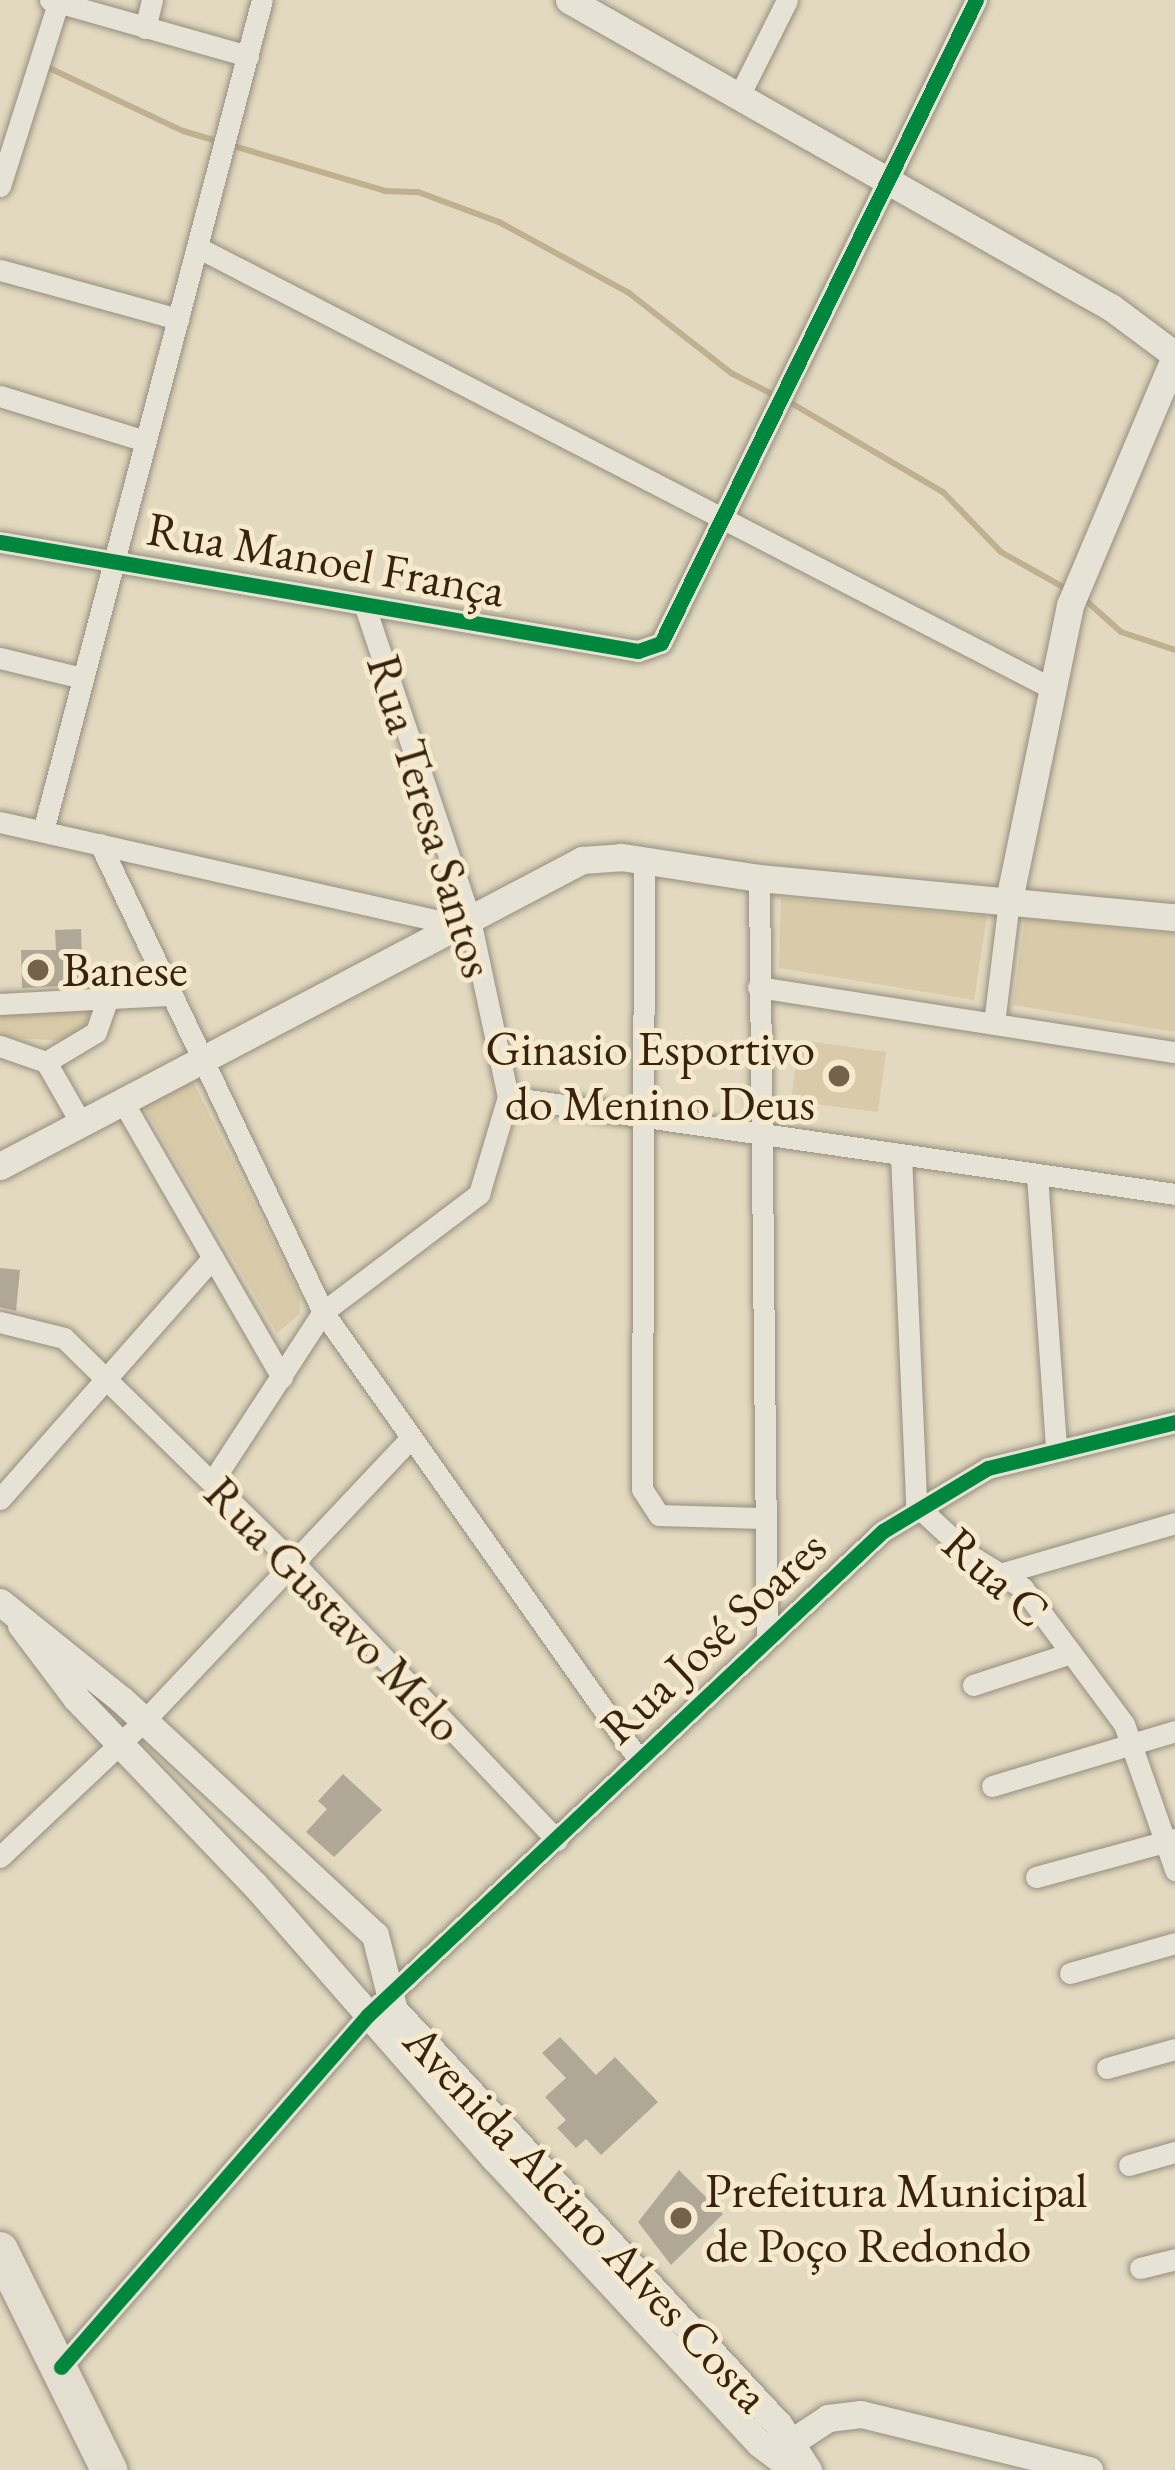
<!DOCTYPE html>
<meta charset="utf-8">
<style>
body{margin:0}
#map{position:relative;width:1175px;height:2470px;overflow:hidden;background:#e2d9c0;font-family:"EB Garamond",serif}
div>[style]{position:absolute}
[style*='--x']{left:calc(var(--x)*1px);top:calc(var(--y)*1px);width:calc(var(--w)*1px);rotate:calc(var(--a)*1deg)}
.green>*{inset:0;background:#d9cba9}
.stream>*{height:6px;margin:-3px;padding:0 3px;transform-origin:3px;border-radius:3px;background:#c0b090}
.building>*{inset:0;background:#b0a897}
.roads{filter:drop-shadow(0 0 3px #968e7d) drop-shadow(0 0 3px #968e7d)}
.minor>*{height:21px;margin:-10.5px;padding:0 10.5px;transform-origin:10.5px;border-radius:10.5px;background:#e7e2d6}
.tertiary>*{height:27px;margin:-13.5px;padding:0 13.5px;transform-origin:13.5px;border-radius:13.5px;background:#e7e2d6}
.primary>*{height:36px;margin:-18px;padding:0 18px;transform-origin:18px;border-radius:18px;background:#e3decf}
.cycleway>*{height:15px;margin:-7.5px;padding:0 7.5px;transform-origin:7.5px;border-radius:7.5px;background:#00873e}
.dots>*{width:33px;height:33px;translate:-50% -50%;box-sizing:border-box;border:6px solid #f5eacd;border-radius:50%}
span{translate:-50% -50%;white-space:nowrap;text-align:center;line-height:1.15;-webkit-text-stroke:10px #f5eacd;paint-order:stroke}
.street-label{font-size:48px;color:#39220f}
.poi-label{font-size:48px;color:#39220f}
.left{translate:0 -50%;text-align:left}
.right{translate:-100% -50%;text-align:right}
</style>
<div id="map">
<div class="green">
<i style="clip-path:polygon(781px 898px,987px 916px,974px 1000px,779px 968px)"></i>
<i style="clip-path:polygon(1025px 918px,1175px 934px,1175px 1032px,1013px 1005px)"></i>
<i style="clip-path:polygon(90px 1010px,83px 1031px,66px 1041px,0 1037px,0 1015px)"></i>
<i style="clip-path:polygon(799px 1040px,886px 1052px,878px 1112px,791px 1101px)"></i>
<i style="clip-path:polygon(190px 1076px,299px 1294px,300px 1314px,277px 1333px,143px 1105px)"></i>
</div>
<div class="stream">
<i style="--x:47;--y:67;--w:150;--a:25.2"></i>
<i style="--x:183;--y:131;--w:211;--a:16.5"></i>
<i style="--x:385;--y:191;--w:33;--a:2"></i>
<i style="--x:418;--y:192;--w:86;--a:20.3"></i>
<i style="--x:499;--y:222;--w:148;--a:28.6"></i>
<i style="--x:629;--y:293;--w:130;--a:38.1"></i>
<i style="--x:731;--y:373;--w:48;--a:27.1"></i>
<i style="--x:786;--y:400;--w:182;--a:30.4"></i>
<i style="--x:943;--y:492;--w:83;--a:46"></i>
<i style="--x:1001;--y:552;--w:73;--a:29.4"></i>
<i style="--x:1082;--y:597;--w:52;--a:41.9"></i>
<i style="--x:1121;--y:632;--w:57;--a:18.4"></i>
</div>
<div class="building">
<i style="clip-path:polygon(81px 929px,83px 985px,22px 988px,21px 950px,56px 950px,55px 930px)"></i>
<i style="clip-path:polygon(0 1268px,20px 1270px,16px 1311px,0 1307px)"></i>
<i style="clip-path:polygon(343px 1774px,382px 1810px,334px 1857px,306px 1832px,327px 1809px,318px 1801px)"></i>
<i style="clip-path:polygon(560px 2037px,596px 2075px,615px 2057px,658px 2102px,601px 2155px,586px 2139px,576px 2148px,557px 2128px,566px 2120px,545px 2097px,566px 2078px,542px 2053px)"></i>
<i style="clip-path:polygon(679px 2170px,723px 2214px,671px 2265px,638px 2222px)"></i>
</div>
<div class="roads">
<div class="minor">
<i style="--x:50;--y:0;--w:206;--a:15.8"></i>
<i style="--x:145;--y:28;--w:29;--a:-76"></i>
<i style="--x:739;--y:96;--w:107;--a:-63.4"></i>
<i style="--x:0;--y:186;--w:195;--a:-72.4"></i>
<i style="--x:199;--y:248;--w:959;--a:27.31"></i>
<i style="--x:0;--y:270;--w:185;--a:15.4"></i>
<i style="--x:0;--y:396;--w:149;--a:17.2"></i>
<i style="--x:0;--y:542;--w:647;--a:9.7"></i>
<i style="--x:638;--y:651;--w:24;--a:-19"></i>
<i style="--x:661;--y:643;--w:716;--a:-63.9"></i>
<i style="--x:0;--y:658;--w:84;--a:13.7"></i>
<i style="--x:0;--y:822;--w:468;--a:12.7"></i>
<i style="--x:43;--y:831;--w:859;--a:-75.24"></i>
<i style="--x:100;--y:844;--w:518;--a:64.52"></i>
<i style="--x:323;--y:1312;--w:548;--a:54.8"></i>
<i style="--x:644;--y:860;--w:629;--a:90.18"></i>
<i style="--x:642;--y:1489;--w:31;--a:57"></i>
<i style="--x:659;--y:1515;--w:103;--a:1.7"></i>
<i style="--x:759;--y:878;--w:760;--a:89.4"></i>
<i style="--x:758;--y:987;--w:422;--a:8.9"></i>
<i style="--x:0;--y:1004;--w:168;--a:-3.1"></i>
<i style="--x:994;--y:1023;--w:124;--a:-83"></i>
<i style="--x:0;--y:1046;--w:49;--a:19.2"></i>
<i style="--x:46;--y:1062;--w:70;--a:60.2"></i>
<i style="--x:46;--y:1062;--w:58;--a:-31"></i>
<i style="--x:96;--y:1032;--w:36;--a:-71"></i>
<i style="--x:508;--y:1097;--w:674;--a:8.27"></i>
<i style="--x:123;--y:1102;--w:318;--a:60"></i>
<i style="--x:901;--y:1155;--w:350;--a:87.5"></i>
<i style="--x:916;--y:1505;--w:75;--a:42.8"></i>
<i style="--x:971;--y:1556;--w:61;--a:31.6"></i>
<i style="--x:1023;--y:1588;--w:169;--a:53.4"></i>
<i style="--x:1124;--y:1724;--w:155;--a:70.7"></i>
<i style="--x:1037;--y:1175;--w:272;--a:86"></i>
<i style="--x:0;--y:1322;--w:66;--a:14"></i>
<i style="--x:64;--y:1338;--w:319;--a:44.4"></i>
<i style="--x:292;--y:1561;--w:385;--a:46.5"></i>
<i style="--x:212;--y:1482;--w:203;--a:-56.9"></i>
<i style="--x:323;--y:1312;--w:196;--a:-37.1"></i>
<i style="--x:479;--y:1194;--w:101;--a:-73.4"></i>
<i style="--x:508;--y:1097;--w:182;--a:-102.1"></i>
<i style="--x:470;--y:919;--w:329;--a:-108.6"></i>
<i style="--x:0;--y:1499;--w:322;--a:-48.6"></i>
<i style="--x:1003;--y:1573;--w:179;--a:-16.2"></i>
<i style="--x:973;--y:1685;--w:103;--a:-18.1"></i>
<i style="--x:992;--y:1786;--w:191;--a:-16.7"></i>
<i style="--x:0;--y:1857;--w:199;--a:-43.4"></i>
<i style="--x:145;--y:1720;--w:386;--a:-46.7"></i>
<i style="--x:1036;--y:1877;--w:144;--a:-15.3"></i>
<i style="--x:1070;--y:1973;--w:109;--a:-15.9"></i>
<i style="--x:1107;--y:2068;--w:71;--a:-15.6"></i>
<i style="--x:1129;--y:2165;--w:48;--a:-15.8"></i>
<i style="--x:1140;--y:2268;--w:36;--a:-14"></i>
<i style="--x:61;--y:2367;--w:466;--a:-48.9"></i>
<i style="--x:367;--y:2016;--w:708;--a:-43.23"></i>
<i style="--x:883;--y:1531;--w:122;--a:-31"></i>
<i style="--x:988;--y:1468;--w:193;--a:-13.8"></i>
</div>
<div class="tertiary">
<i style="--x:569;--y:0;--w:624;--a:29.56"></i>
<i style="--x:1112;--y:308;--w:79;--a:36.7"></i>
<i style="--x:1009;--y:900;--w:301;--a:-78.3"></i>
<i style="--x:1070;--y:605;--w:269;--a:-67.1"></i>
<i style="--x:0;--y:1166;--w:658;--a:-27.73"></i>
<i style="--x:582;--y:860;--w:39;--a:-4"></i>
<i style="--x:621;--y:857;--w:140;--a:8.7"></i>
<i style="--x:759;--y:878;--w:418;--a:5.4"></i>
<i style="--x:0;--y:1602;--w:156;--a:38.8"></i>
<i style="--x:122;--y:1700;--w:345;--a:42.9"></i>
<i style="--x:375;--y:1935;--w:77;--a:75.8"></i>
<i style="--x:394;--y:2010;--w:566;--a:47.15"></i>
<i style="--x:779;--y:2425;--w:54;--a:57.2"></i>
<i style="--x:21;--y:1625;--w:91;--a:53"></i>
<i style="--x:76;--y:1698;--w:259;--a:46.3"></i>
<i style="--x:255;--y:1885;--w:364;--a:48.8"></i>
<i style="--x:495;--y:2159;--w:388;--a:47.1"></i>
<i style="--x:759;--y:2443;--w:44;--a:37.6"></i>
<i style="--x:775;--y:2453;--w:64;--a:-33.4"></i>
<i style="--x:828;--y:2418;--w:33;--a:-7"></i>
<i style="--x:861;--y:2414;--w:235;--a:13.8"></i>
</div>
<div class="primary">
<i style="--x:0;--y:2250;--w:246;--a:63.6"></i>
</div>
</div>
<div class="cycleway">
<i style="--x:0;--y:542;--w:647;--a:9.7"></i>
<i style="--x:638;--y:651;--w:24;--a:-19"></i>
<i style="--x:661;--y:643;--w:716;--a:-63.9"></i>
<i style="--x:61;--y:2367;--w:466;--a:-48.9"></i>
<i style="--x:367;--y:2016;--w:708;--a:-43.23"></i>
<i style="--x:883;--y:1531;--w:122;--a:-31"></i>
<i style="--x:988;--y:1468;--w:193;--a:-13.8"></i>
</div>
<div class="dots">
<i style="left:38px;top:970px;background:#74624d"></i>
<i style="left:839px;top:1076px;background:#74624d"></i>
<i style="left:681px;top:2218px;background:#74624d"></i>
</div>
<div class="street-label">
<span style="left:326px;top:559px;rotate:10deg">Rua Manoel França</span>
<span style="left:431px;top:816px;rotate:73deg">Rua Teresa Santos</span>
<span style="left:996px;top:1577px;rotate:42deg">Rua C</span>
<span style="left:334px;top:1609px;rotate:46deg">Rua Gustavo Melo</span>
<span style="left:713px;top:1637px;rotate:-43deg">Rua José Soares</span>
<span style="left:587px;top:2218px;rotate:47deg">Avenida Alcino Alves Costa</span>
</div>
<div class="poi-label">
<span class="left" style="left:62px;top:970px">Banese</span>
<span class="right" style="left:815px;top:1076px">Ginasio Esportivo<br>do Menino Deus</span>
<span class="left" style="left:705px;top:2218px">Prefeitura Municipal<br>de Poço Redondo</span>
</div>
</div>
